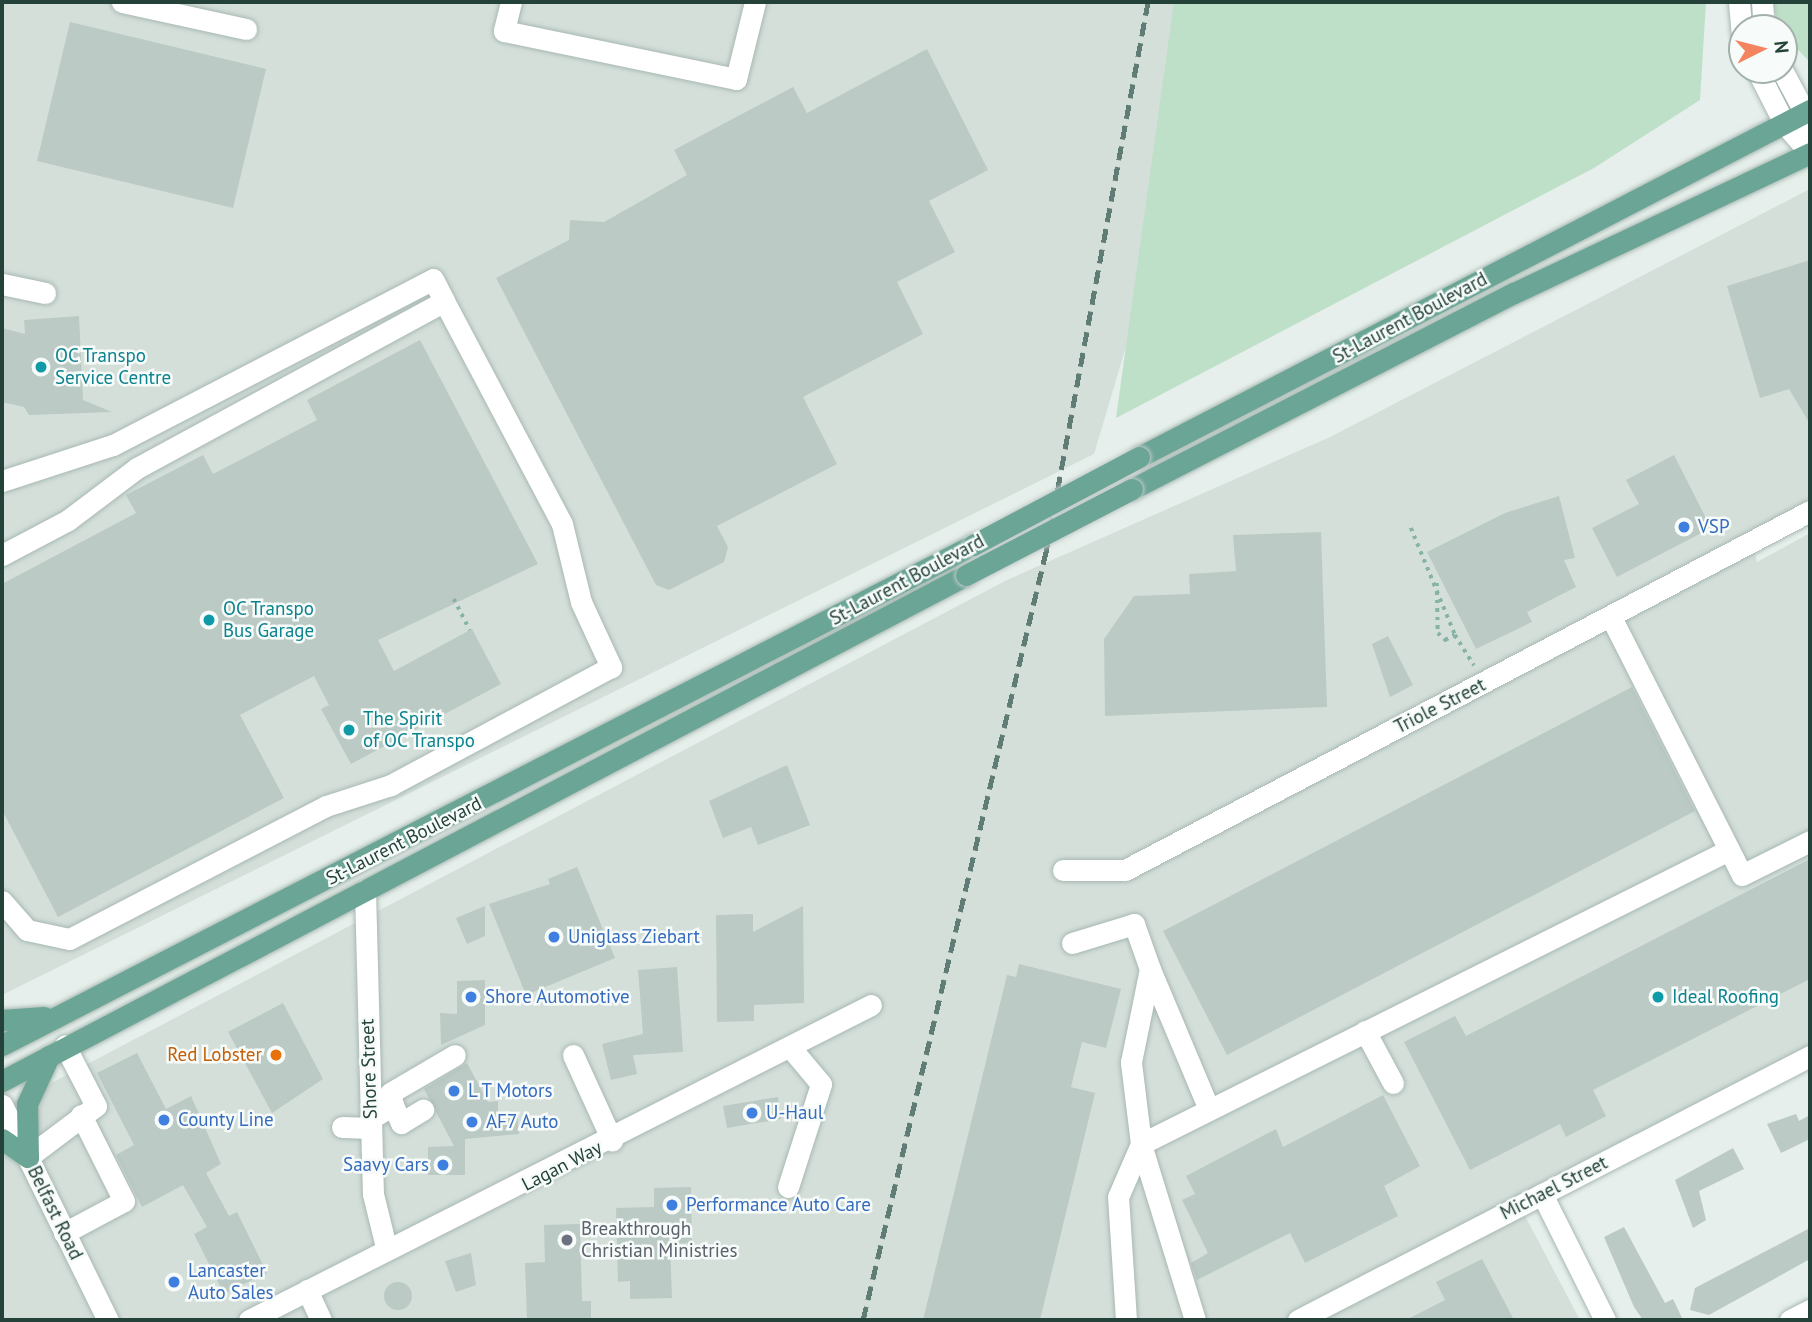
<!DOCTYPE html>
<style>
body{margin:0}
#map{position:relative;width:1812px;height:1322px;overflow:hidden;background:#e6efeb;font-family:"PT Sans",sans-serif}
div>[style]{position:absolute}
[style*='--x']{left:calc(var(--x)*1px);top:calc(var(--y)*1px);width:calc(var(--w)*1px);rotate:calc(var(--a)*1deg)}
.built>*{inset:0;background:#d4dfda}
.green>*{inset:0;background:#bfe0c8}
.building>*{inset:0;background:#bbcac4}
.round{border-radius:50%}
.path>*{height:3.5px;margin-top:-1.75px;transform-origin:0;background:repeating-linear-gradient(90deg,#86b3a5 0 3.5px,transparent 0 8.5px)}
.roads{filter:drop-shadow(0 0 2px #a8b8b2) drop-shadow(0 0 2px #a8b8b2)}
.minor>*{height:21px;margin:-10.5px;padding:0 10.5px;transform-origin:10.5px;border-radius:10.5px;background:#fff}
.major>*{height:21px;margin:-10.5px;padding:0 10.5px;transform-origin:10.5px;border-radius:10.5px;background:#6aa596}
.rail>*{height:5px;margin-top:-2.5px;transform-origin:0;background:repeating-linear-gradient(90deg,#5f7d75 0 14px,transparent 0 21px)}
.bridges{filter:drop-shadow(0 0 2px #c2cac8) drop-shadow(0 0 2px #c2cac8)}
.major-bridge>*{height:21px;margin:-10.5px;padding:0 10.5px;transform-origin:10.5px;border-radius:10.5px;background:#6aa596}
.dots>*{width:19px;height:19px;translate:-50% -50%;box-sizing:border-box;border:4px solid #f7fbf9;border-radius:50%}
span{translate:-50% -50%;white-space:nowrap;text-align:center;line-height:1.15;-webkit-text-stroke:5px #f7fbf9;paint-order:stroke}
.street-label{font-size:19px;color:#24423a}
.culture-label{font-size:19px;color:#0d838f}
.left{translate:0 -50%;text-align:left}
.shop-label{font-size:19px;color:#366cbe}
.right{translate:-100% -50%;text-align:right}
.food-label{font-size:19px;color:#c56008}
.worship-label{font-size:19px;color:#5b616d}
.frame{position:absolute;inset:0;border:4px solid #24423a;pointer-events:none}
.north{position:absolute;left:1728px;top:14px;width:70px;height:70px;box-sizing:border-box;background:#f7fbf9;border:2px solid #a3b1ad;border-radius:50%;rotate:84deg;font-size:19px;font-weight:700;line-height:28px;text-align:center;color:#24423a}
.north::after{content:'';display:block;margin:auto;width:24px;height:32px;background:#f4845f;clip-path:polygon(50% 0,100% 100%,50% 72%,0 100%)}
</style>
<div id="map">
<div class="built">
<i style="clip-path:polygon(2px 2px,1189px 2px,1139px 303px,1094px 454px,2px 995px)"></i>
<i style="clip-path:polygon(1810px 189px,1810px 499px,1750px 533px,1757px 562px,1810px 533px,1810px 1045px,1515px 1197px,1580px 1320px,2px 1320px,2px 1109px,1007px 580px,1330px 437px)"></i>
</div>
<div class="green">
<i style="clip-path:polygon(1174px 2px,1706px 2px,1700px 100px,1594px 168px,1116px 418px)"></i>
<i style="clip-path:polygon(1810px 2px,1810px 62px,1793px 45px,1787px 48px,1772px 3px)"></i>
</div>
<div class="building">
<i style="clip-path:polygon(70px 22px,266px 69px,233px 208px,37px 161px)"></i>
<i style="clip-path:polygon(927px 49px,988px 170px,929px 201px,955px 252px,897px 282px,923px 334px,803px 397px,837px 464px,717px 526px,728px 547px,724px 562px,669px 590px,656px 585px,496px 278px,569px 240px,570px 220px,604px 222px,687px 175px,674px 150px,793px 87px,807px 113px)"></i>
<i style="clip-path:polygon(1810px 260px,1810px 424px,1789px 389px,1760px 398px,1727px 286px)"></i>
<i style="clip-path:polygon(79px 316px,83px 400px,112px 412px,29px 415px,24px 407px,2px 402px,2px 328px,25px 334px,24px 320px)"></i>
<i style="clip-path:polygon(420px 340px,538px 564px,378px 640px,394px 671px,472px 629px,501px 684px,351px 764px,321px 709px,329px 705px,314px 676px,240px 715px,284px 798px,58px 917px,2px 810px,2px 584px,136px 513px,126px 495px,203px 455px,213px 474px,317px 420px,307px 400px)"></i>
<i style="clip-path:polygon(1674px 455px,1711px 528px,1617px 577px,1592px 528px,1639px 504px,1626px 480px)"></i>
<i style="clip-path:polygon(1559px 496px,1575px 558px,1564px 560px,1576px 587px,1527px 612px,1532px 622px,1476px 649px,1427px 552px,1505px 513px)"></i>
<i style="clip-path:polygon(1321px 532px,1327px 707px,1105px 716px,1104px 639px,1134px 596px,1190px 594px,1189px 574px,1236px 571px,1233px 535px)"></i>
<i style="clip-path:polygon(1388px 636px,1413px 685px,1390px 697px,1372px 644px)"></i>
<i style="clip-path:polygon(1632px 687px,1695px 811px,1227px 1055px,1163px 931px)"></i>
<i style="clip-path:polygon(787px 765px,810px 825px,758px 845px,751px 827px,723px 838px,709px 801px)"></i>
<i style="clip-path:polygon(1810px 859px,1810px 979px,1593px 1090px,1606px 1116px,1566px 1137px,1560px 1124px,1470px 1170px,1404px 1042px,1455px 1016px,1466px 1036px)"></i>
<i style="clip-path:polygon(577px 867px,615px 958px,526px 995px,489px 904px,550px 884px,548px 879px)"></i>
<i style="clip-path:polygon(485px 906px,485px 936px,467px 944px,456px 918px)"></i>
<i style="clip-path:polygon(803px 906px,804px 1003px,754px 1005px,754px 1021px,717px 1022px,716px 915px,753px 914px,753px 932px)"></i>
<i style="clip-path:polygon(1019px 964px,1121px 989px,1106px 1048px,1082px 1042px,1071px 1087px,1095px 1093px,1040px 1320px,923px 1320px,1007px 975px,1016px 977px)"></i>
<i style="clip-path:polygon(677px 967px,683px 1052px,633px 1055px,637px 1074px,611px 1080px,602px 1044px,643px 1034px,638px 970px)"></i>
<i style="clip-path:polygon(485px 980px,485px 1025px,441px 1045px,440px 1013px,457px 1014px,457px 981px)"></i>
<i style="clip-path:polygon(283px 1003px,323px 1079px,272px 1113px,228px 1032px)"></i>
<i style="clip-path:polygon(137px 1053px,166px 1109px,191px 1096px,221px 1164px,206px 1173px,229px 1216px,237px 1212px,267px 1273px,224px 1294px,194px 1234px,207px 1227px,183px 1185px,142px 1207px,116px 1155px,134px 1145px,97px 1073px)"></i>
<i style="clip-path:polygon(467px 1063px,488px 1102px,498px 1101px,498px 1113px,517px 1111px,519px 1134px,465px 1139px,465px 1175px,428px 1175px,428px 1147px,454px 1146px,424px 1089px)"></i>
<i style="clip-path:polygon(1383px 1095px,1420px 1166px,1384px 1186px,1398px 1216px,1305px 1263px,1290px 1233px,1197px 1280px,1191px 1263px,1208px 1253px,1182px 1200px,1195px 1194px,1186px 1176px,1276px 1129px,1283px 1147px)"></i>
<i style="clip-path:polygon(778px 1097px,781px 1119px,727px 1128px,723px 1106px)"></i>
<i style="clip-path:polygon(1796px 1114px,1799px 1121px,1810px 1115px,1810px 1139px,1781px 1153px,1767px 1124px)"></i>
<i style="clip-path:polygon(1733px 1148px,1744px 1169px,1699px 1191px,1706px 1220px,1693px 1228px,1675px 1180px)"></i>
<i style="clip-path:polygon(691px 1187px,692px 1243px,670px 1244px,672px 1298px,630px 1299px,630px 1281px,618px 1282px,616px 1208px,654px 1207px,654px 1188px)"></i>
<i style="clip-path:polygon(580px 1224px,582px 1301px,591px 1301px,591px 1320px,527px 1320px,525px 1263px,545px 1262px,544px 1225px)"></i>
<i style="clip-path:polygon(1624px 1227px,1665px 1303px,1673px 1299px,1683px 1320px,1643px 1320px,1634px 1307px,1604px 1237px)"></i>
<i style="clip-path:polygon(1810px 1228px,1810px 1259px,1709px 1315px,1690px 1310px,1695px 1288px)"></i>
<i style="clip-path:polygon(471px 1253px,476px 1285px,456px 1292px,445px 1261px)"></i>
<i style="clip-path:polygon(1482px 1259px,1514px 1320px,1406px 1320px,1445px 1300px,1436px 1282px)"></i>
<i class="round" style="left:384px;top:1282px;width:28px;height:28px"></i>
</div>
<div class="path">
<i style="--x:1411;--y:528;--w:116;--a:67.6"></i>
<i style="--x:1437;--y:583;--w:50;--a:88.9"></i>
<i style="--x:1438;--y:633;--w:16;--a:43"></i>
<i style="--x:454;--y:599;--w:35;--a:63"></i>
<i style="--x:1445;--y:640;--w:11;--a:-27"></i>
<i style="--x:1455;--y:635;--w:36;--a:58"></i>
</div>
<div class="roads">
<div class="minor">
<i style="--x:122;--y:2;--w:127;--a:12.3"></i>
<i style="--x:511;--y:2;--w:30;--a:104"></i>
<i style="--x:504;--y:31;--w:237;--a:11.7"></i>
<i style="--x:736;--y:79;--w:79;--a:-76.1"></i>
<i style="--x:1739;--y:2;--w:33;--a:85"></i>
<i style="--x:1762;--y:2;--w:26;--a:86"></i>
<i style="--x:1757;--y:70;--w:59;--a:63"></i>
<i style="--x:1784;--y:123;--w:40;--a:49"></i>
<i style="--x:1782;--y:70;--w:49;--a:61.9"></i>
<i style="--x:1805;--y:113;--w:38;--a:83"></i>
<i style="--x:2;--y:284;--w:44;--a:11.8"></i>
<i style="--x:2;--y:481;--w:117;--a:-18"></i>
<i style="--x:113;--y:445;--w:360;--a:-27.4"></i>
<i style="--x:433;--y:279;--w:25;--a:63"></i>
<i style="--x:2;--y:555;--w:75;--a:-27.9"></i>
<i style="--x:68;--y:520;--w:86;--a:-37"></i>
<i style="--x:137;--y:468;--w:349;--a:-28.5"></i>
<i style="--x:444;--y:301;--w:252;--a:62.1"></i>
<i style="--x:562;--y:524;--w:80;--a:76.3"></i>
<i style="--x:581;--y:602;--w:72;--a:65.2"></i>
<i style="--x:611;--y:667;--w:250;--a:151.8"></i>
<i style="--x:391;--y:785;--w:68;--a:162.1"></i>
<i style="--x:326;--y:806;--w:289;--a:152.6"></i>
<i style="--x:69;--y:939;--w:43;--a:-167.9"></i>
<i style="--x:27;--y:930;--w:38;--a:-131"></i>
<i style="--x:1611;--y:617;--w:289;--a:63.1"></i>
<i style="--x:1742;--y:875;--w:76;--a:-26.6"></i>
<i style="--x:1063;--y:870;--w:62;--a:0"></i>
<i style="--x:1125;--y:870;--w:773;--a:-27.66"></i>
<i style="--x:365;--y:890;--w:304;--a:88.5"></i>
<i style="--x:373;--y:1194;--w:55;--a:76.2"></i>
<i style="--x:1072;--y:943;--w:65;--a:-17"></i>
<i style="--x:1134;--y:924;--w:48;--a:70.4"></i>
<i style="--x:1365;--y:1031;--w:59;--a:61.7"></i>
<i style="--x:573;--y:1055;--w:94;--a:65.4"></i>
<i style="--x:2;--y:1105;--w:240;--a:63.8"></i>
<i style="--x:393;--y:1105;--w:20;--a:66"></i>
<i style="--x:401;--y:1123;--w:26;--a:-31"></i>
<i style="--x:370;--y:1119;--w:27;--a:-31"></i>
<i style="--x:393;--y:1105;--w:12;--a:-104"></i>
<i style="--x:390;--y:1093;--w:75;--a:-30.3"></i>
<i style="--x:342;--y:1127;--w:29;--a:2"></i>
<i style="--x:28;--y:1157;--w:85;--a:-36.9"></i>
<i style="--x:96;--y:1106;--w:68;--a:-117.3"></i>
<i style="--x:788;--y:1187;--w:108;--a:-72.2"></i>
<i style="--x:821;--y:1084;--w:48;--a:-130"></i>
<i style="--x:1542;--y:1194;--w:141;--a:63.4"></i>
<i style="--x:64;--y:1233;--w:68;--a:-28.1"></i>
<i style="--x:124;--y:1201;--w:96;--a:-116.6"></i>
<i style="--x:307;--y:1290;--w:33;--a:65"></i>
<i style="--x:249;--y:1320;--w:697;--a:-26.86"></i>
<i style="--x:1126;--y:1320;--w:123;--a:-93.7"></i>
<i style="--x:1118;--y:1197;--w:58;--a:-66.5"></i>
<i style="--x:1141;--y:1144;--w:657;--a:-26.57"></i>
<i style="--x:1195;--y:1320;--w:184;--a:-107.1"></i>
<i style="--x:1141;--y:1144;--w:83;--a:-97"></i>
<i style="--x:1131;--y:1062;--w:95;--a:-78.5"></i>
<i style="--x:1150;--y:969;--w:150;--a:67.2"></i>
<i style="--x:1298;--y:1320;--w:576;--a:-27.28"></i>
<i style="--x:1790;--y:1320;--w:22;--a:-27"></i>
</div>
<div class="major">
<i style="--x:1139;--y:457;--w:755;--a:-27.35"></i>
<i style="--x:1132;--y:489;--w:429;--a:-27.2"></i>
<i style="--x:1514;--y:293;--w:327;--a:-25.3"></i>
<i style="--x:2;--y:1020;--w:42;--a:-4.1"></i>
<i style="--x:2;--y:1045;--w:1092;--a:-27.25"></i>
<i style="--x:2;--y:1081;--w:1089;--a:-27.69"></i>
<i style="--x:2;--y:1139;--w:32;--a:35"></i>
<i style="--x:28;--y:1157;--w:53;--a:-91.1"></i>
<i style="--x:27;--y:1104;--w:53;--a:-65.4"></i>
</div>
</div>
<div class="rail">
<i style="--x:863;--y:1320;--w:790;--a:-76.6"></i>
<i style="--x:1046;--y:552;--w:559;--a:-79.49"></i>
</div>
<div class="bridges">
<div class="major-bridge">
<i style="--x:973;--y:545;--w:188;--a:-27.9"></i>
<i style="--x:966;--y:575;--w:187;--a:-27.4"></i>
</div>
</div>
<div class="dots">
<i style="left:41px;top:367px;background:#0f9aa8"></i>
<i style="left:1684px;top:527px;background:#3f7fe0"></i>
<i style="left:209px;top:620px;background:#0f9aa8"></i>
<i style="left:349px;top:730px;background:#0f9aa8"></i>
<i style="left:554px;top:937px;background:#3f7fe0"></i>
<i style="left:471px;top:997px;background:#3f7fe0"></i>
<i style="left:1658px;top:997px;background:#0f9aa8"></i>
<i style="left:276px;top:1055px;background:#e8710a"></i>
<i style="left:454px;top:1091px;background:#3f7fe0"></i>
<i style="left:752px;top:1113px;background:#3f7fe0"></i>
<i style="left:164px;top:1120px;background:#3f7fe0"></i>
<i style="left:472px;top:1122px;background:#3f7fe0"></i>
<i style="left:443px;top:1165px;background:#3f7fe0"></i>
<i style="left:672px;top:1205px;background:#3f7fe0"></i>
<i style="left:567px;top:1240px;background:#6b7280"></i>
<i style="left:174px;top:1282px;background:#3f7fe0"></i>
</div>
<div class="street-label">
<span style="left:1410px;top:318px;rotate:-28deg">St-Laurent Boulevard</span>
<span style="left:907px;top:580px;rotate:-28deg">St-Laurent Boulevard</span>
<span style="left:1440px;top:706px;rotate:-27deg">Triole Street</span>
<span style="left:404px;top:841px;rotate:-27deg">St-Laurent Boulevard</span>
<span style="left:369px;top:1069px;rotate:-92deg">Shore Street</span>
<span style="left:562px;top:1166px;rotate:-27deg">Lagan Way</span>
<span style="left:1554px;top:1188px;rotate:-27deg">Michael Street</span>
<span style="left:55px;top:1213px;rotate:64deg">Belfast Road</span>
</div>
<div class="culture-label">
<span class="left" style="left:55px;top:367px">OC Transpo<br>Service Centre</span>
<span class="left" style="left:223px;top:620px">OC Transpo<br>Bus Garage</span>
<span class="left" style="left:363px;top:730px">The Spirit<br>of OC Transpo</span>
<span class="left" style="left:1672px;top:997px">Ideal Roofing</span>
</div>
<div class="shop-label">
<span class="left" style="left:1698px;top:527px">VSP</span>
<span class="left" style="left:568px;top:937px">Uniglass Ziebart</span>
<span class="left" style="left:485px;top:997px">Shore Automotive</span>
<span class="left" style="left:468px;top:1091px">L T Motors</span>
<span class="left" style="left:766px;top:1113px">U-Haul</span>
<span class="left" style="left:178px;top:1120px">County Line</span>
<span class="left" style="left:486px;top:1122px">AF7 Auto</span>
<span class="right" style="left:429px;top:1165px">Saavy Cars</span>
<span class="left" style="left:686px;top:1205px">Performance Auto Care</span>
<span class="left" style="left:188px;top:1282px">Lancaster<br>Auto Sales</span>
</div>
<div class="food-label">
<span class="right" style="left:262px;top:1055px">Red Lobster</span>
</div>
<div class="worship-label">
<span class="left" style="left:581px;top:1240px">Breakthrough<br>Christian Ministries</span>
</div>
<div class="frame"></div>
<div class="north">N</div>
</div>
